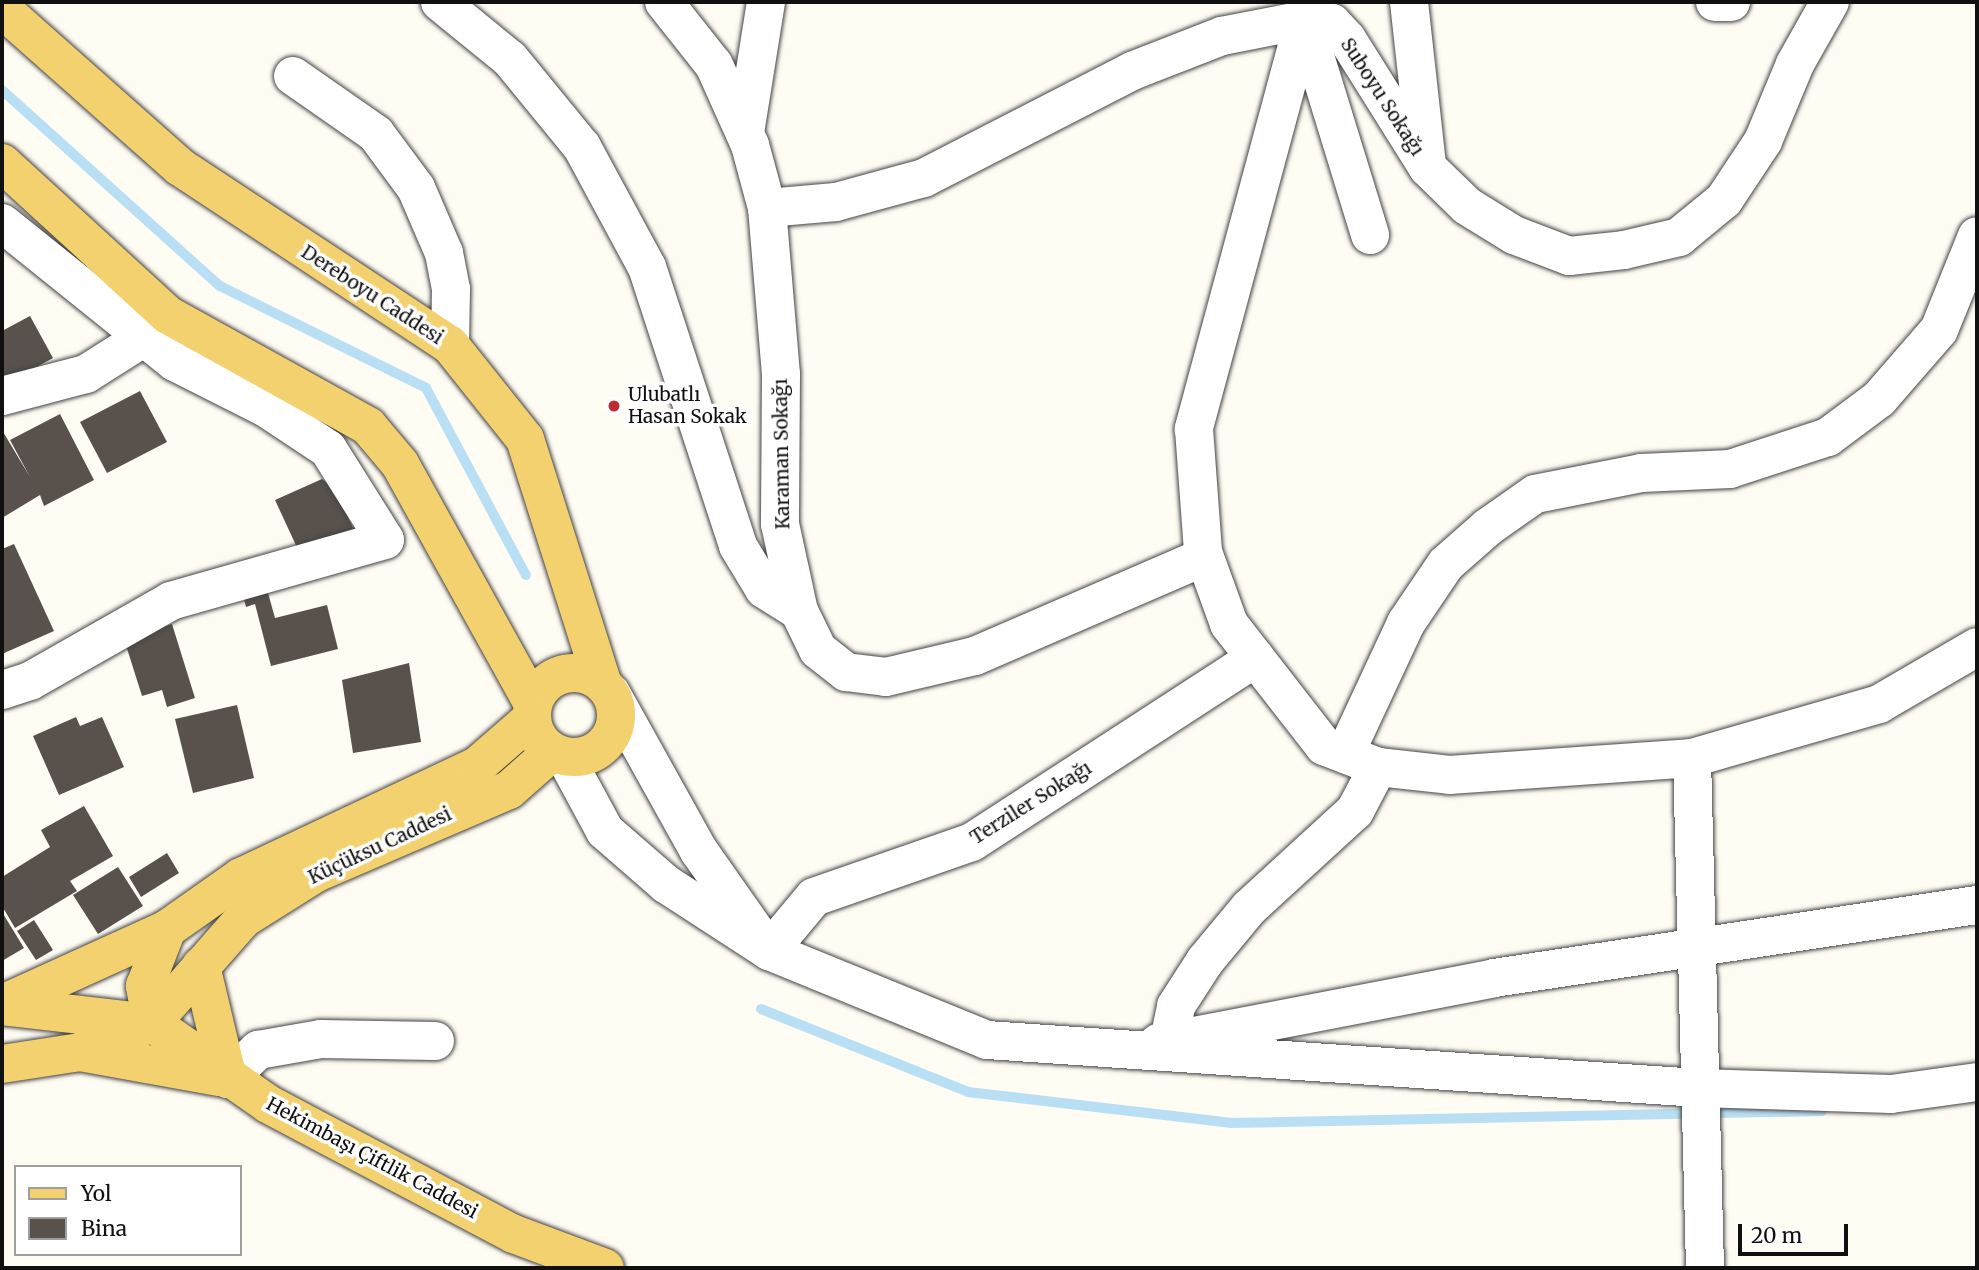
<!DOCTYPE html>
<meta charset="utf-8">
<style>
body{margin:0}
#map{position:relative;width:1979px;height:1270px;overflow:hidden;background:#fefcf3;font-family:Merriweather,serif}
div>[style]{position:absolute}
[style*='--x']{left:calc(var(--x)*1px);top:calc(var(--y)*1px);width:calc(var(--w)*1px);rotate:calc(var(--a)*1deg)}
.stream>*{height:10px;margin:-5px;padding:0 5px;transform-origin:5px;border-radius:5px;background:#b9dff4}
.building>*{inset:0;background:#58514c}
.roads{filter:drop-shadow(0 0 2px #434343) drop-shadow(0 0 2px #434343)}
.minor>*{height:38px;margin:-19px;padding:0 19px;transform-origin:19px;border-radius:19px;background:#fff}
.major>*{height:38px;margin:-19px;padding:0 19px;transform-origin:19px;border-radius:19px;background:#f3d16e}
.major>.ring{margin:-19px;padding:0;box-sizing:content-box;background:none;border:38px solid #f3d16e;border-radius:50%}
.dots>*{width:19px;height:19px;translate:-50% -50%;box-sizing:border-box;border:4px solid #fff;border-radius:50%}
span{translate:-50% -50%;white-space:nowrap;text-align:center;line-height:1.15;-webkit-text-stroke:7px #fff;paint-order:stroke}
.street-label{font-size:19px;color:#101010}
.poi-label{font-size:19px;color:#101010}
.left{translate:0 -50%;text-align:left}
.frame{position:absolute;inset:0;border:4px solid #101010;pointer-events:none}
.legend{position:absolute;left:14px;top:1165px;width:228px;height:91px;box-sizing:border-box;background:#fff;border:2px solid #9f9f9f;margin:0;padding:9px 12px;list-style:none;font-size:21px;color:#101010}
.legend li{display:flex;align-items:center;gap:14px;height:35px}
.legend b{width:35px;border:2px solid #9f9f9f}
.scale{position:absolute;left:1738px;top:1224px;width:110px;height:32px;box-sizing:border-box;border:4px solid #101010;border-top:0;padding-left:9px;font-size:21px;line-height:24px;white-space:nowrap;color:#101010;-webkit-text-stroke:5px #fff;paint-order:stroke}
</style>
<div id="map">
<div class="stream">
<i style="--x:2;--y:90;--w:293;--a:42"></i>
<i style="--x:220;--y:286;--w:230;--a:26.3"></i>
<i style="--x:426;--y:388;--w:212;--a:61.9"></i>
<i style="--x:761;--y:1009;--w:223;--a:21.8"></i>
<i style="--x:968;--y:1092;--w:264;--a:6.7"></i>
<i style="--x:1230;--y:1123;--w:592;--a:-1.16"></i>
</div>
<div class="building">
<i style="clip-path:polygon(30px 316px,53px 358px,2px 386px,2px 331px)"></i>
<i style="clip-path:polygon(140px 391px,167px 442px,107px 473px,80px 422px)"></i>
<i style="clip-path:polygon(60px 414px,94px 480px,44px 506px,40px 495px,2px 518px,2px 430px,30px 477px,10px 440px)"></i>
<i style="clip-path:polygon(322px 479px,336px 490px,354px 530px,300px 554px,275px 500px)"></i>
<i style="clip-path:polygon(14px 544px,54px 631px,2px 654px,2px 549px)"></i>
<i style="clip-path:polygon(265px 582px,275px 618px,327px 605px,338px 649px,271px 666px,255px 604px,246px 607px,241px 588px)"></i>
<i style="clip-path:polygon(172px 624px,195px 698px,167px 707px,162px 690px,142px 696px,124px 639px)"></i>
<i style="clip-path:polygon(409px 663px,421px 742px,353px 753px,342px 680px)"></i>
<i style="clip-path:polygon(237px 705px,254px 778px,193px 793px,175px 719px)"></i>
<i style="clip-path:polygon(76px 717px,80px 726px,102px 717px,124px 767px,59px 795px,33px 736px)"></i>
<i style="clip-path:polygon(84px 806px,113px 856px,70px 881px,77px 891px,15px 928px,2px 906px,2px 877px,50px 847px,41px 830px)"></i>
<i style="clip-path:polygon(167px 853px,179px 873px,141px 897px,129px 877px)"></i>
<i style="clip-path:polygon(118px 867px,143px 906px,98px 934px,73px 895px)"></i>
<i style="clip-path:polygon(2px 912px,24px 948px,2px 961px)"></i>
<i style="clip-path:polygon(34px 920px,53px 950px,36px 960px,17px 931px)"></i>
</div>
<div class="roads">
<div class="minor">
<i style="--x:440;--y:2;--w:90;--a:39.2"></i>
<i style="--x:510;--y:59;--w:114;--a:50.7"></i>
<i style="--x:582;--y:147;--w:136;--a:61.6"></i>
<i style="--x:647;--y:267;--w:293;--a:71.9"></i>
<i style="--x:738;--y:546;--w:50;--a:58.8"></i>
<i style="--x:764;--y:589;--w:41;--a:32.2"></i>
<i style="--x:664;--y:2;--w:80;--a:51.6"></i>
<i style="--x:714;--y:65;--w:88;--a:65.8"></i>
<i style="--x:750;--y:145;--w:65;--a:74.9"></i>
<i style="--x:767;--y:208;--w:167;--a:85.2"></i>
<i style="--x:781;--y:374;--w:150;--a:90.4"></i>
<i style="--x:780;--y:524;--w:89;--a:77.7"></i>
<i style="--x:799;--y:611;--w:43;--a:64"></i>
<i style="--x:818;--y:650;--w:36;--a:38"></i>
<i style="--x:846;--y:672;--w:40;--a:7.1"></i>
<i style="--x:886;--y:677;--w:91;--a:-13.3"></i>
<i style="--x:975;--y:656;--w:249;--a:-23.4"></i>
<i style="--x:1409;--y:2;--w:165;--a:83.7"></i>
<i style="--x:1715;--y:2;--w:16;--a:0"></i>
<i style="--x:1304;--y:20;--w:424;--a:105.1"></i>
<i style="--x:1194;--y:429;--w:123;--a:85.8"></i>
<i style="--x:1203;--y:552;--w:77;--a:70.1"></i>
<i style="--x:1229;--y:624;--w:155;--a:52.1"></i>
<i style="--x:1324;--y:746;--w:58;--a:21.3"></i>
<i style="--x:1378;--y:767;--w:72;--a:6.3"></i>
<i style="--x:1450;--y:775;--w:243;--a:-4"></i>
<i style="--x:1304;--y:20;--w:225;--a:72.9"></i>
<i style="--x:293;--y:76;--w:101;--a:34.9"></i>
<i style="--x:376;--y:134;--w:67;--a:53.5"></i>
<i style="--x:416;--y:188;--w:71;--a:66.7"></i>
<i style="--x:444;--y:253;--w:37;--a:79"></i>
<i style="--x:451;--y:289;--w:56;--a:91"></i>
<i style="--x:745;--y:133;--w:133;--a:-80.9"></i>
<i style="--x:767;--y:208;--w:69;--a:-5"></i>
<i style="--x:836;--y:202;--w:91;--a:-15.3"></i>
<i style="--x:924;--y:178;--w:234;--a:-27.2"></i>
<i style="--x:1132;--y:71;--w:97;--a:-21.3"></i>
<i style="--x:1222;--y:36;--w:84;--a:-11"></i>
<i style="--x:1304;--y:20;--w:28;--a:6"></i>
<i style="--x:1332;--y:23;--w:22;--a:47"></i>
<i style="--x:1347;--y:39;--w:152;--a:57.9"></i>
<i style="--x:1428;--y:168;--w:54;--a:44.3"></i>
<i style="--x:1467;--y:206;--w:55;--a:31.7"></i>
<i style="--x:1514;--y:235;--w:59;--a:20.9"></i>
<i style="--x:1569;--y:256;--w:55;--a:-6.2"></i>
<i style="--x:1624;--y:250;--w:57;--a:-13.3"></i>
<i style="--x:1679;--y:237;--w:58;--a:-39.4"></i>
<i style="--x:1724;--y:200;--w:71;--a:-56.5"></i>
<i style="--x:1763;--y:141;--w:83;--a:-67.4"></i>
<i style="--x:1795;--y:64;--w:71;--a:-60.6"></i>
<i style="--x:2;--y:223;--w:222;--a:38.8"></i>
<i style="--x:175;--y:362;--w:102;--a:26.8"></i>
<i style="--x:266;--y:408;--w:74;--a:33.5"></i>
<i style="--x:328;--y:449;--w:107;--a:57.9"></i>
<i style="--x:385;--y:540;--w:223;--a:164.1"></i>
<i style="--x:171;--y:601;--w:162;--a:150.4"></i>
<i style="--x:30;--y:681;--w:29;--a:162"></i>
<i style="--x:2;--y:396;--w:87;--a:-14.7"></i>
<i style="--x:86;--y:374;--w:67;--a:-32.3"></i>
<i style="--x:611;--y:693;--w:181;--a:60.9"></i>
<i style="--x:699;--y:851;--w:103;--a:54.9"></i>
<i style="--x:1345;--y:754;--w:145;--a:-65"></i>
<i style="--x:1406;--y:623;--w:71;--a:-55.9"></i>
<i style="--x:1446;--y:564;--w:56;--a:-41.4"></i>
<i style="--x:1488;--y:527;--w:57;--a:-35.1"></i>
<i style="--x:1535;--y:494;--w:108;--a:-11.2"></i>
<i style="--x:1641;--y:473;--w:89;--a:-2.6"></i>
<i style="--x:1730;--y:469;--w:103;--a:-18.1"></i>
<i style="--x:1828;--y:437;--w:64;--a:-36.7"></i>
<i style="--x:1879;--y:399;--w:91;--a:-49"></i>
<i style="--x:1939;--y:330;--w:101;--a:-68"></i>
<i style="--x:565;--y:757;--w:84;--a:61.6"></i>
<i style="--x:605;--y:831;--w:81;--a:41"></i>
<i style="--x:666;--y:884;--w:123;--a:33"></i>
<i style="--x:769;--y:951;--w:235;--a:22.2"></i>
<i style="--x:987;--y:1040;--w:713;--a:3.86"></i>
<i style="--x:1698;--y:1088;--w:193;--a:1.8"></i>
<i style="--x:1891;--y:1094;--w:87;--a:-7.9"></i>
<i style="--x:769;--y:951;--w:70;--a:-50.2"></i>
<i style="--x:814;--y:897;--w:167;--a:-19.2"></i>
<i style="--x:972;--y:842;--w:338;--a:-33"></i>
<i style="--x:1169;--y:1040;--w:35;--a:-78"></i>
<i style="--x:1176;--y:1006;--w:54;--a:-57.2"></i>
<i style="--x:1205;--y:961;--w:69;--a:-50.3"></i>
<i style="--x:1249;--y:908;--w:144;--a:-42.5"></i>
<i style="--x:1355;--y:811;--w:50;--a:-62.4"></i>
<i style="--x:1158;--y:1043;--w:342;--a:-10.9"></i>
<i style="--x:1494;--y:978;--w:488;--a:-8.6"></i>
<i style="--x:228;--y:1079;--w:42;--a:-44"></i>
<i style="--x:258;--y:1050;--w:64;--a:-9.9"></i>
<i style="--x:321;--y:1039;--w:114;--a:1"></i>
<i style="--x:1705;--y:1268;--w:510;--a:-91.46"></i>
<i style="--x:1692;--y:758;--w:195;--a:-16.1"></i>
<i style="--x:1879;--y:704;--w:113;--a:-30.2"></i>
</div>
<div class="major">
<i style="--x:2;--y:9;--w:238;--a:41.6"></i>
<i style="--x:180;--y:167;--w:323;--a:33.4"></i>
<i style="--x:450;--y:345;--w:120;--a:51.4"></i>
<i style="--x:525;--y:439;--w:255;--a:72.4"></i>
<i style="--x:2;--y:163;--w:225;--a:42.5"></i>
<i style="--x:168;--y:315;--w:229;--a:29"></i>
<i style="--x:368;--y:426;--w:50;--a:49.9"></i>
<i style="--x:400;--y:464;--w:274;--a:61"></i>
<i class="ring" style="left:532px;top:673px;width:46px;height:46px"></i>
<i style="--x:201;--y:966;--w:116;--a:76.6"></i>
<i style="--x:2;--y:1004;--w:181;--a:-24.4"></i>
<i style="--x:167;--y:929;--w:90;--a:-35.1"></i>
<i style="--x:241;--y:877;--w:261;--a:-25.2"></i>
<i style="--x:477;--y:766;--w:73;--a:-41.1"></i>
<i style="--x:2;--y:1006;--w:151;--a:6.5"></i>
<i style="--x:152;--y:1023;--w:141;--a:34.9"></i>
<i style="--x:268;--y:1104;--w:278;--a:27.9"></i>
<i style="--x:514;--y:1234;--w:97;--a:20.5"></i>
<i style="--x:152;--y:1023;--w:38;--a:-101"></i>
<i style="--x:145;--y:986;--w:61;--a:-68.9"></i>
<i style="--x:80;--y:1052;--w:141;--a:10.2"></i>
<i style="--x:2;--y:1064;--w:79;--a:-8.7"></i>
<i style="--x:80;--y:1052;--w:78;--a:-21.9"></i>
<i style="--x:152;--y:1023;--w:138;--a:-48.8"></i>
<i style="--x:243;--y:919;--w:86;--a:-32.2"></i>
<i style="--x:316;--y:873;--w:210;--a:-23.3"></i>
<i style="--x:509;--y:790;--w:57;--a:-41.5"></i>
</div>
</div>
<div class="dots">
<i style="left:614px;top:406px;background:#bb2c34"></i>
</div>
<div class="street-label">
<span style="left:1382px;top:97px;rotate:57deg">Suboyu Sokağı</span>
<span style="left:372px;top:295px;rotate:33deg">Dereboyu Caddesi</span>
<span style="left:782px;top:454px;rotate:-91deg">Karaman Sokağı</span>
<span style="left:1031px;top:803px;rotate:-32deg">Terziler Sokağı</span>
<span style="left:380px;top:846px;rotate:-25deg">Küçüksu Caddesi</span>
<span style="left:372px;top:1158px;rotate:28deg">Hekimbaşı Çiftlik Caddesi</span>
</div>
<div class="poi-label">
<span class="left" style="left:628px;top:406px">Ulubatlı<br>Hasan Sokak</span>
</div>
<div class="frame"></div>
<ul class="legend">
<li><b style="height:9px;background:#f3d16e"></b>Yol</li>
<li><b style="height:19px;background:#58514c"></b>Bina</li>
</ul>
<div class="scale">20 m</div>
</div>
